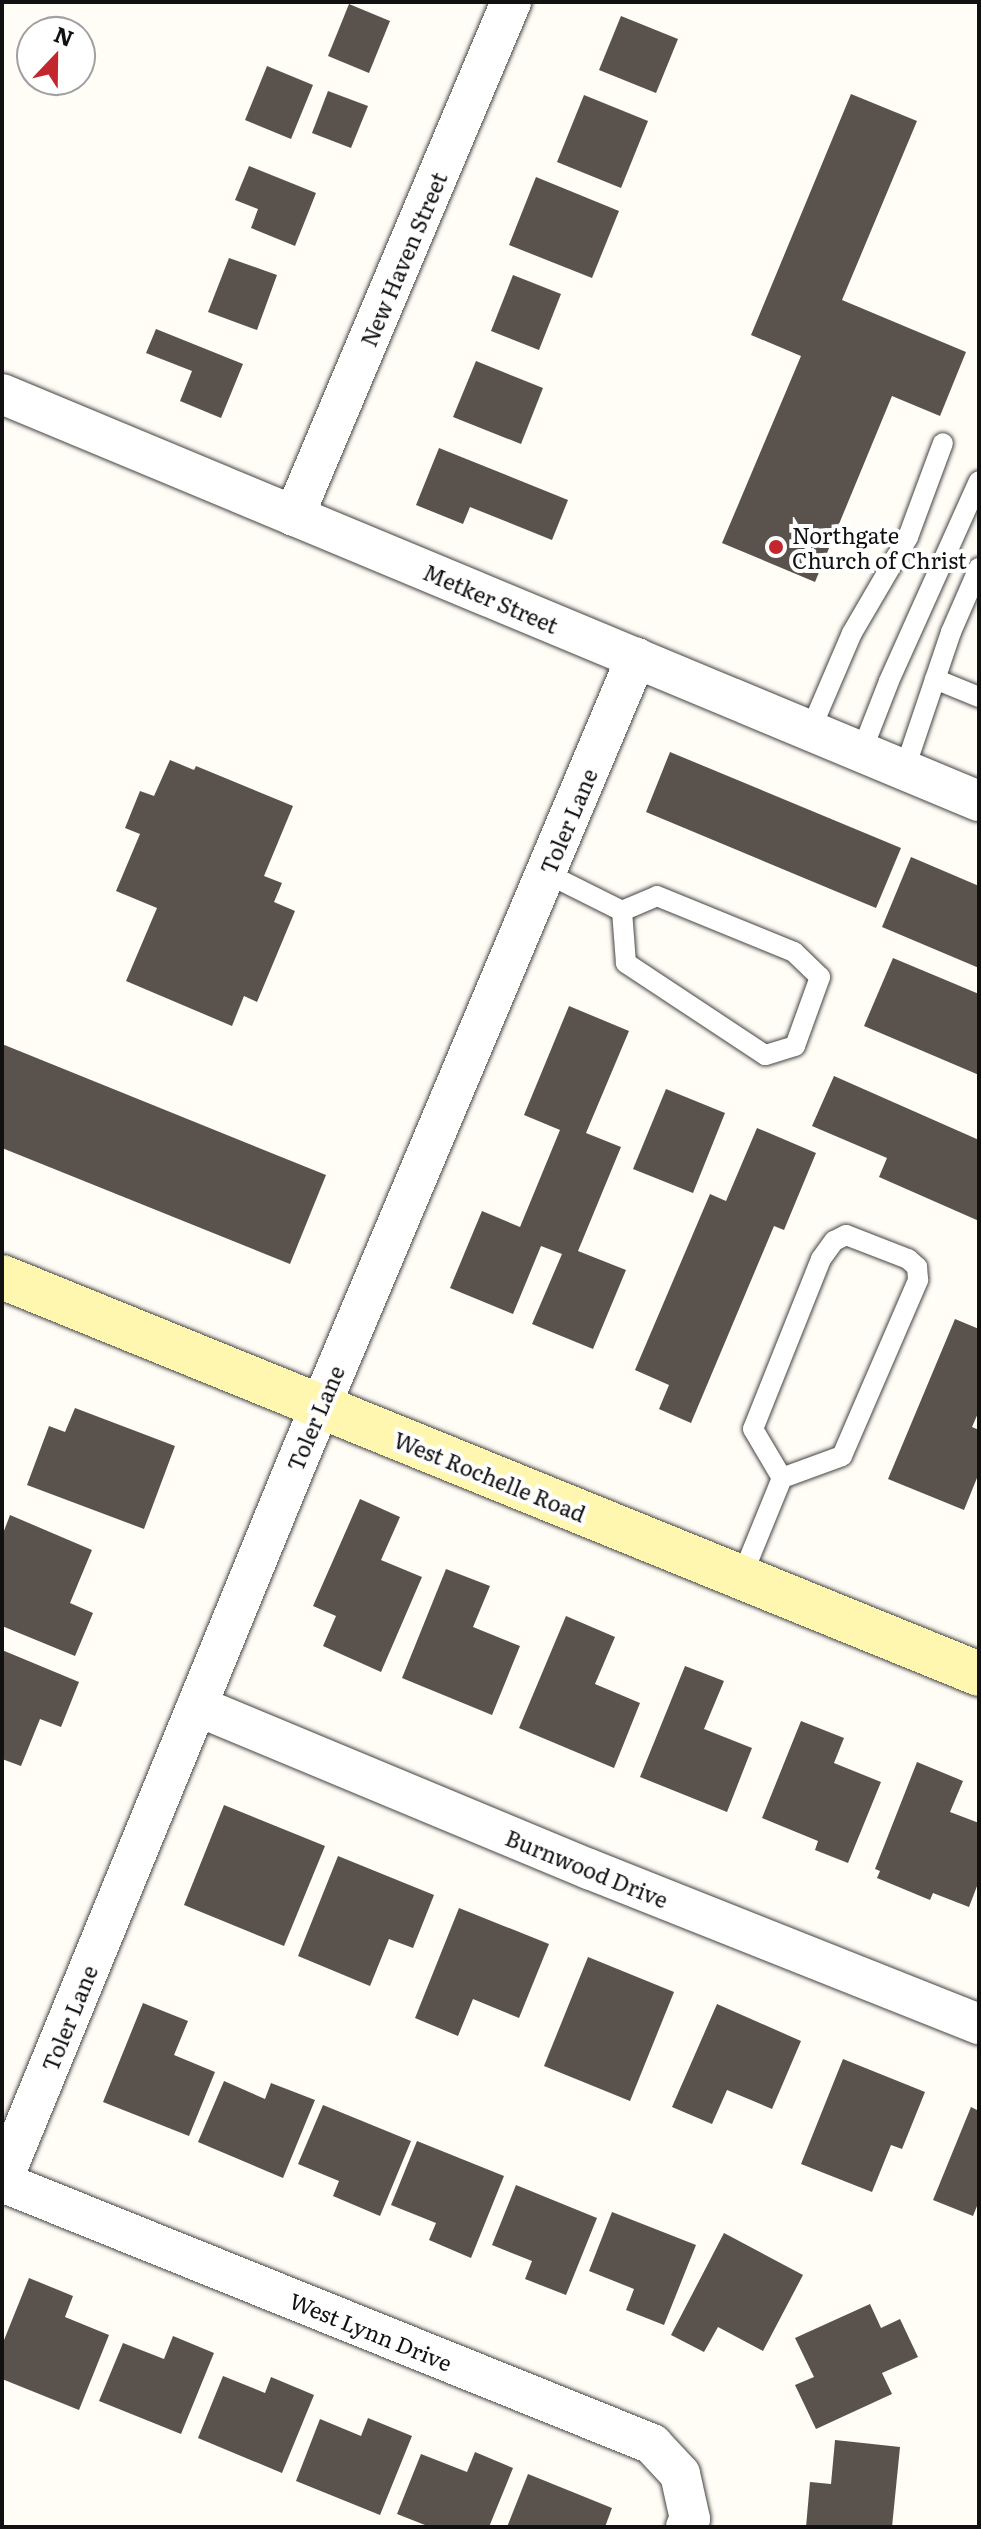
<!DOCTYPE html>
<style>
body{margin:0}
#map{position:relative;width:981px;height:2529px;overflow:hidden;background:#fffdf5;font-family:Literata,serif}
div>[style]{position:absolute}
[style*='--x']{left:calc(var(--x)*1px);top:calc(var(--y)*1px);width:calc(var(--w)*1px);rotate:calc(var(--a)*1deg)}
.building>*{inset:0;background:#5a524d}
.roads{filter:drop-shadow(0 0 2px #444) drop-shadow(0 0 2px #444)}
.lane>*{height:20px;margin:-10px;padding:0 10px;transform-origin:10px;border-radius:10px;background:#fff}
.street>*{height:40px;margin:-20px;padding:0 20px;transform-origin:20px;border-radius:20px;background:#fff}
.secondary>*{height:44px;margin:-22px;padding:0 22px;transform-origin:22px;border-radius:22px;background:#fff6b0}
.dots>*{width:22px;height:22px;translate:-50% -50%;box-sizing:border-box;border:4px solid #fff;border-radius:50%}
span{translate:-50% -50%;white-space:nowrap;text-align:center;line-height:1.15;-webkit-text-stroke:8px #fff;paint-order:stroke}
.street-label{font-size:22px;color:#111}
.poi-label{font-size:22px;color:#111}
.left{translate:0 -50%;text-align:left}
.frame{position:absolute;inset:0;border:4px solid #111;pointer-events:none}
.north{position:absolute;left:16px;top:16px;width:80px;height:80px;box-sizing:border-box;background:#fff;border:2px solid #a0a0a0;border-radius:50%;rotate:22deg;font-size:22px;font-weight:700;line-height:32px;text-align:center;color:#111}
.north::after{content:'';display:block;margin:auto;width:28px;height:36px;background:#c4262e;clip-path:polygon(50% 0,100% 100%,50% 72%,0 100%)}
</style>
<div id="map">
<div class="building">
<i style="clip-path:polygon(349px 4px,390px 21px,369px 73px,328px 56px)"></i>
<i style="clip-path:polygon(621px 16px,678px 39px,656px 93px,599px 70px)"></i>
<i style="clip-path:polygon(267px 66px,313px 85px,291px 139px,245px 120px)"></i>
<i style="clip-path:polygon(328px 91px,368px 106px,351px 148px,312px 133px)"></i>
<i style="clip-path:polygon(851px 94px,917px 121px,842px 300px,966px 352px,940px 416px,892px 396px,815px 582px,722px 543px,801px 356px,751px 335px)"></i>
<i style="clip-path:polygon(584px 95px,648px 121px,621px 188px,557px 162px)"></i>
<i style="clip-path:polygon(249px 166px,316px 193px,295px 246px,251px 228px,258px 209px,235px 200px)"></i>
<i style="clip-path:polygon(536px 177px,619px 211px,592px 278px,509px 245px)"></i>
<i style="clip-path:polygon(229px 258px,277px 275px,257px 330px,208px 312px)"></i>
<i style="clip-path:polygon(513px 275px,561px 294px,539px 350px,491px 331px)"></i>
<i style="clip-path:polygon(156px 329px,243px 364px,221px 418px,180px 401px,192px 371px,146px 353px)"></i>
<i style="clip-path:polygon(476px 361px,543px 388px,521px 444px,453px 417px)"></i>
<i style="clip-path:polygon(439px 448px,568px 500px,552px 540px,470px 507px,463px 524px,416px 505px)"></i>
<i style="clip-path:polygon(670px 752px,901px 848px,876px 908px,646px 812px)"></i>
<i style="clip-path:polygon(170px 760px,194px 770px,196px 766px,293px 806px,264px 876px,282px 883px,274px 902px,295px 911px,257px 1002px,244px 996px,232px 1026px,126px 981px,157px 908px,116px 891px,140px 834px,125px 828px,140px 791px,154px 796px)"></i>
<i style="clip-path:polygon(911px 857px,979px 886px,979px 968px,882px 927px)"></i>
<i style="clip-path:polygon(893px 958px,979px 994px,979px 1075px,864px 1026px)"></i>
<i style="clip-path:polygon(569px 1006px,629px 1031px,586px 1133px,621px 1147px,578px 1251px,626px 1270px,593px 1349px,532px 1324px,562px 1254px,541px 1246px,513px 1314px,450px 1288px,482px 1211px,520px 1227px,560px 1130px,524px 1115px)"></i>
<i style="clip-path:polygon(2px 1044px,326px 1175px,290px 1264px,2px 1148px)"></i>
<i style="clip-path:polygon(834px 1076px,979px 1140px,979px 1221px,879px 1177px,887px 1158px,812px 1126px)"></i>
<i style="clip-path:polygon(666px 1089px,725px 1113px,693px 1193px,633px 1169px)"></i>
<i style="clip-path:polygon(757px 1128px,816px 1153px,784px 1230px,774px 1226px,691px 1423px,659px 1409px,669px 1385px,635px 1370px,710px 1194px,726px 1201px)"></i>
<i style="clip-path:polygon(955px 1319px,979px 1329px,979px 1411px,972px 1427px,979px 1430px,979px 1473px,964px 1510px,888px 1479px)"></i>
<i style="clip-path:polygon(75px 1408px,175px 1446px,144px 1529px,27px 1485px,49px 1426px,65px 1432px)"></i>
<i style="clip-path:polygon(360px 1499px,400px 1517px,381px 1560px,422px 1577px,381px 1672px,323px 1646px,336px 1616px,313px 1606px)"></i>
<i style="clip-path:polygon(10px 1515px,92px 1550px,70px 1603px,93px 1613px,75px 1656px,2px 1626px,2px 1536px)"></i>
<i style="clip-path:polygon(446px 1569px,490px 1586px,473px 1627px,520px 1646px,492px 1715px,402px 1678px)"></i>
<i style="clip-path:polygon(566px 1616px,615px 1637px,595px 1684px,640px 1703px,614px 1768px,519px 1728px)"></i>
<i style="clip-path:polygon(2px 1650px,79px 1682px,61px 1727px,40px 1719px,21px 1766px,2px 1759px)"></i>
<i style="clip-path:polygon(685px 1666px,724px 1681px,704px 1729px,752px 1748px,727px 1812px,640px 1777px)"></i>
<i style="clip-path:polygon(801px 1721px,844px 1738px,834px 1763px,881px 1782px,848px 1863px,815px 1850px,818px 1841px,762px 1818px)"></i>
<i style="clip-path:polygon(917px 1762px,963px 1781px,950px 1812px,979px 1823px,979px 1881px,969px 1907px,933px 1893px,930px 1900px,877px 1878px,880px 1871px,875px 1869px)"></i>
<i style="clip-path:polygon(224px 1805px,325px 1846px,284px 1946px,184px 1905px)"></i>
<i style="clip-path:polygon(338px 1856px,434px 1895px,413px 1948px,389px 1939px,370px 1986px,298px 1956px)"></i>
<i style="clip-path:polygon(459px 1908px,549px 1944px,519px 2018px,473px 1999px,458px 2036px,415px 2018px)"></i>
<i style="clip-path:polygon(588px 1957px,674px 1992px,630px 2101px,544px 2066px)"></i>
<i style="clip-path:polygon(143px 2003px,188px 2021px,174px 2055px,215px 2072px,189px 2136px,103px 2102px)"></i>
<i style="clip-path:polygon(717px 2004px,801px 2041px,772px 2109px,727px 2090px,712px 2124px,672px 2107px)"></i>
<i style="clip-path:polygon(843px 2059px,925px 2092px,902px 2149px,891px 2145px,872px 2192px,801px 2164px)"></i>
<i style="clip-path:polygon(224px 2081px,265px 2099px,271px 2083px,315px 2100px,283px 2178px,198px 2142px)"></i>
<i style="clip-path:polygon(323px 2105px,411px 2141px,380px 2216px,333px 2196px,339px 2181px,298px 2164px)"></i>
<i style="clip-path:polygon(971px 2107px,979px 2111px,979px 2201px,973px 2216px,933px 2200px)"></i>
<i style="clip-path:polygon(417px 2141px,504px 2176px,471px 2258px,429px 2240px,436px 2223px,391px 2205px)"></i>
<i style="clip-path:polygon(516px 2185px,597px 2218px,566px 2295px,525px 2279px,532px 2261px,492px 2245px)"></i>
<i style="clip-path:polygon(612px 2212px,696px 2245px,664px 2325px,626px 2310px,634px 2289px,589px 2271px)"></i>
<i style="clip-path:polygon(724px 2233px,803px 2275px,763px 2351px,718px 2327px,704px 2352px,671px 2335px)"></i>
<i style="clip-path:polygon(29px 2278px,73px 2296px,65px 2317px,109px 2335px,79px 2410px,2px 2379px,2px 2345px)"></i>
<i style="clip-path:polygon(870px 2304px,881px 2328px,900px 2319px,918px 2357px,882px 2373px,892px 2394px,816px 2429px,795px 2385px,814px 2377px,795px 2338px)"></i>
<i style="clip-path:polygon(173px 2336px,214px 2353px,181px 2434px,99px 2401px,123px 2343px,164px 2359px)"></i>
<i style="clip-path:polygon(223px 2376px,265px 2393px,271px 2377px,314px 2395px,282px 2473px,198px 2438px)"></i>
<i style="clip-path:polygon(368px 2418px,412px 2436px,380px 2515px,296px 2481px,320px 2419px,361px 2436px)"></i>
<i style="clip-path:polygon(835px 2440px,900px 2447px,892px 2527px,806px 2527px,810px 2482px,831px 2484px)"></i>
<i style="clip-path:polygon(475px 2452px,513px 2468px,489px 2527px,430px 2527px,397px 2514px,421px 2454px,467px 2472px)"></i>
<i style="clip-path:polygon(528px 2474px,612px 2508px,605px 2527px,507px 2527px)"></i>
</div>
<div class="roads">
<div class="lane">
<i style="--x:935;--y:679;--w:48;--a:22.2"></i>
<i style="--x:810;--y:731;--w:107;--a:-66.8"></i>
<i style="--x:852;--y:633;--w:111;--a:-59.7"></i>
<i style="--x:908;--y:537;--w:100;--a:-69.6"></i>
<i style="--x:861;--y:753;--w:77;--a:-68.7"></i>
<i style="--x:889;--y:681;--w:219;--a:-65.8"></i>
<i style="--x:904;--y:771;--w:147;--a:-71.3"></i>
<i style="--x:951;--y:632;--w:70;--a:-66.4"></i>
<i style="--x:546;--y:873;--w:85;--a:26.6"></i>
<i style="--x:622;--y:911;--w:38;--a:-23"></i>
<i style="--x:657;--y:896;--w:148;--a:22.2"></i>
<i style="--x:794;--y:952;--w:36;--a:44"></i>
<i style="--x:820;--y:977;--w:73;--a:109.9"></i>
<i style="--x:795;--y:1046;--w:31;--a:163"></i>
<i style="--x:765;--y:1055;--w:167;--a:-146.5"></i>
<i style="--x:626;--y:963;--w:52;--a:-94.4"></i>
<i style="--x:742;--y:1576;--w:106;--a:-67.8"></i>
<i style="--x:782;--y:1478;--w:64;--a:-20.1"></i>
<i style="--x:842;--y:1456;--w:192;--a:-66.6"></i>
<i style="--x:918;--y:1280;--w:13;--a:-94"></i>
<i style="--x:917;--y:1267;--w:12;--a:-138"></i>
<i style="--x:908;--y:1259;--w:66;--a:-158.8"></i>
<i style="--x:846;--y:1235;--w:13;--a:153"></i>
<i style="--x:834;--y:1241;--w:22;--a:126"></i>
<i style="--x:821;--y:1259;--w:183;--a:111.8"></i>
<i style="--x:753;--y:1429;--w:57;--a:59.4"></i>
</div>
<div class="street">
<i style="--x:2;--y:394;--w:1058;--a:22.62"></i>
<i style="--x:294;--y:516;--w:558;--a:-67.11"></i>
<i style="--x:197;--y:1706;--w:425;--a:22.6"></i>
<i style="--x:589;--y:1869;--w:420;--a:21.7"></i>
<i style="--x:2;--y:2181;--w:790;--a:-67.69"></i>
<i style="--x:302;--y:1450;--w:860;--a:-67.13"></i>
<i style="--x:2;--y:2182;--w:701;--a:21.95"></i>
<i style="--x:652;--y:2444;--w:41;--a:47"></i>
<i style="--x:680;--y:2474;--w:46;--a:77.5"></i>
<i style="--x:690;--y:2519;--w:9;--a:117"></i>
</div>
<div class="secondary">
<i style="--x:2;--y:1277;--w:1055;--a:22.11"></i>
</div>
</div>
<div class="dots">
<i style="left:776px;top:547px;background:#c4262e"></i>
</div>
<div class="street-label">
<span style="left:403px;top:259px;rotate:-67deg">New Haven Street</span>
<span style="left:491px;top:598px;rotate:23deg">Metker Street</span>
<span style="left:568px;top:821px;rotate:-67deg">Toler Lane</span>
<span style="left:315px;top:1418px;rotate:-67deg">Toler Lane</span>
<span style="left:490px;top:1476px;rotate:22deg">West Rochelle Road</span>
<span style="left:587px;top:1868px;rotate:22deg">Burnwood Drive</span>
<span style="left:69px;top:2018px;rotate:-68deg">Toler Lane</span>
<span style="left:371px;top:2331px;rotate:22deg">West Lynn Drive</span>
</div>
<div class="poi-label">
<span class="left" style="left:792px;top:547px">Northgate<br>Church of Christ</span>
</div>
<div class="frame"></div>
<div class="north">N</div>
</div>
